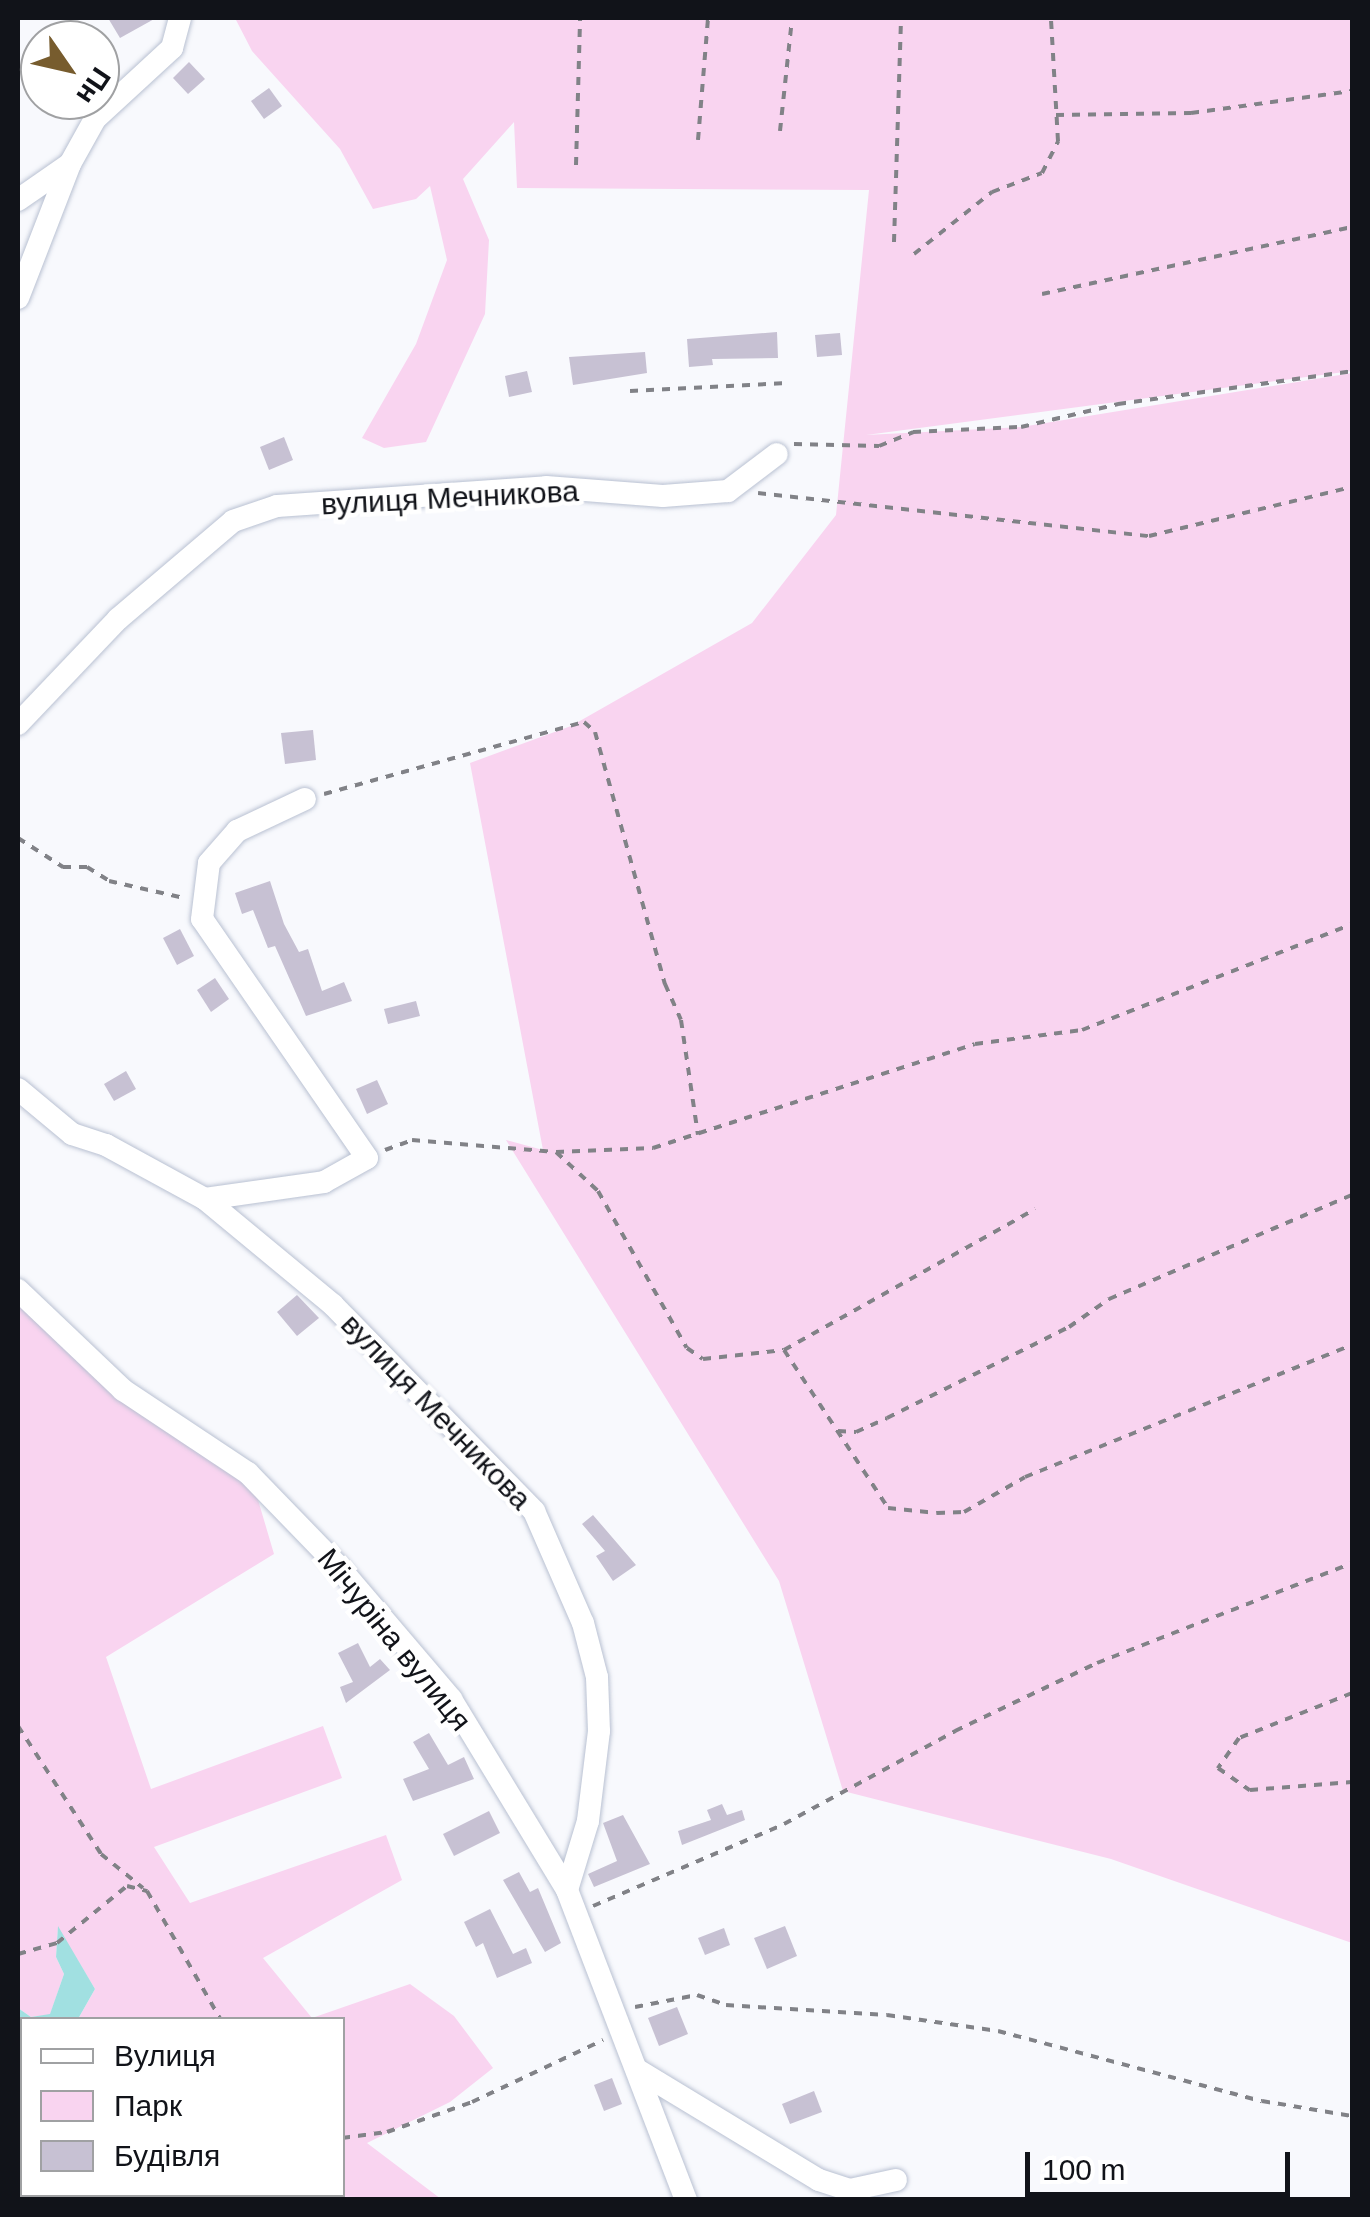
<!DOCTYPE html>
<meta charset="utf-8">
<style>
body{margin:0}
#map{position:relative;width:1370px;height:2217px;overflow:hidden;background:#f8f9fd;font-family:Helvetica,sans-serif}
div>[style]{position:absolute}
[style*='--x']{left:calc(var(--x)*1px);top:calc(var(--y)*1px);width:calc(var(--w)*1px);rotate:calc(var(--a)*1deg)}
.green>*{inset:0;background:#f9d4f0}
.water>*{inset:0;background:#a1e0e1}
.building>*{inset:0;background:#c7c1d3}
.path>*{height:4px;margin-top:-2px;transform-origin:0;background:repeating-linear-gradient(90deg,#818287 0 8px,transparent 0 16px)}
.roads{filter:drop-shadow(0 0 2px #b9c1d2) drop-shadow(0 0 2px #b9c1d2)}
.minor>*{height:22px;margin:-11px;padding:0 11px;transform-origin:11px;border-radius:11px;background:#fff}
span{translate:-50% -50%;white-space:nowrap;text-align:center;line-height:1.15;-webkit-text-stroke:9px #fff;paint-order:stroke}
.street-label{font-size:30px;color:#111319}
.frame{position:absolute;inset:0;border:20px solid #111319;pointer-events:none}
.legend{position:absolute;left:20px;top:2017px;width:325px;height:180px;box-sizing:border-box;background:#fff;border:2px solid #a0a1a3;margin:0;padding:12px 18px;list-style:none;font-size:30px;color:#111319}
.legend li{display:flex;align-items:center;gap:20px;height:50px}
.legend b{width:50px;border:2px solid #a0a1a3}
.north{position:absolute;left:20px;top:20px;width:100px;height:100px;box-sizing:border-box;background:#fff;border:2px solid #a0a1a3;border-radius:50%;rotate:124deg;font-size:28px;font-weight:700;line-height:40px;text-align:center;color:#111319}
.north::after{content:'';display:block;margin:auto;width:35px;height:45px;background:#775c2e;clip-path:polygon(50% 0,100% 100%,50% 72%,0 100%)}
.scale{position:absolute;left:1025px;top:2152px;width:265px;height:45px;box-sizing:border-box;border:5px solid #111319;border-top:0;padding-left:12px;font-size:30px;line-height:35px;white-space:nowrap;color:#111319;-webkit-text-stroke:8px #fff;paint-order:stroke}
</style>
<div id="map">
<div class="green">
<i style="clip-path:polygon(235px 18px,1352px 18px,1352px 371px,866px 435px,1021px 427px,1352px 373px,1352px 1943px,1111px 1859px,843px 1791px,779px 1581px,506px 1140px,543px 1150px,470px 763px,571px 726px,752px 623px,836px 515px,869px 190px,517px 188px,514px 122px,463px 179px,489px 240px,485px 314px,426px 442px,384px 448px,362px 438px,416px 344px,447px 260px,430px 186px,416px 199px,373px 209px,340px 149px,252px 51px)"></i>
<i style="clip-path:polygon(18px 1299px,251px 1476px,274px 1554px,106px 1657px,151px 1789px,323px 1726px,342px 1778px,154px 1847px,190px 1903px,386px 1835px,402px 1880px,263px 1958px,312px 2018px,410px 1984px,454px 2016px,493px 2068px,450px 2102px,367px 2143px,441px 2199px,272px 2195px,342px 2194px,342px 2020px,78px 2019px,95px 1989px,58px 1928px,56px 1957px,64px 1974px,50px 2015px,31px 2017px,18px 2008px)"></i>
</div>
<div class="water">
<i style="clip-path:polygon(58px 1926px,95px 1989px,78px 2019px,22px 2020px,22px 2124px,18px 2008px,31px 2017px,50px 2014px,64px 1974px,56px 1957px)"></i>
</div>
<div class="building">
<i style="clip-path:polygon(108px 18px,156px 18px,120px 38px)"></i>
<i style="clip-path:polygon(189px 62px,205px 79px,188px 94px,173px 78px)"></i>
<i style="clip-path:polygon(269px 88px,282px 106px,264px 119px,251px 101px)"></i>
<i style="clip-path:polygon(777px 332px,778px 358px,712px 359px,713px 365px,689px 367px,687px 339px)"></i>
<i style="clip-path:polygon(840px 333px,842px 355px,817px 357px,815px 335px)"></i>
<i style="clip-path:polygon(645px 352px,647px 373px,573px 385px,569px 357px)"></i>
<i style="clip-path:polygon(527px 371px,532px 392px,509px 397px,505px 376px)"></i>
<i style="clip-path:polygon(284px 437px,293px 460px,269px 470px,260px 447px)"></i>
<i style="clip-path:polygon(313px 730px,316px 760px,285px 764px,281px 733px)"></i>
<i style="clip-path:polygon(270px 881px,284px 924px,299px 952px,308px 949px,322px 991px,344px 982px,352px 1001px,306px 1016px,275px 946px,268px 948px,253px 910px,242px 914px,235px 893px)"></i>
<i style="clip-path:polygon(180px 929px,194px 956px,177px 965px,163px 938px)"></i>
<i style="clip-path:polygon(215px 978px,229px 999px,211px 1012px,197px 990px)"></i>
<i style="clip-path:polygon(416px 1001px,420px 1016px,388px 1024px,384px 1009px)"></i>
<i style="clip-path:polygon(126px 1071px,136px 1089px,114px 1101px,104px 1084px)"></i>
<i style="clip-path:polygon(377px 1080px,388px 1104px,367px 1114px,356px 1089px)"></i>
<i style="clip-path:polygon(297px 1295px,319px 1318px,297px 1336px,277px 1312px)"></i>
<i style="clip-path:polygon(593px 1515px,636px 1565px,613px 1581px,596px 1556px,605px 1551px,582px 1524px)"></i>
<i style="clip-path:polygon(358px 1643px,370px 1667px,380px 1659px,390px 1670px,346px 1703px,340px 1687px,353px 1682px,338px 1653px)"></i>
<i style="clip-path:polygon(429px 1733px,448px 1765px,464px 1757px,474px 1779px,413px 1801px,403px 1779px,429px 1769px,413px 1742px)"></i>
<i style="clip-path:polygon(722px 1804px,727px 1815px,742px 1810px,745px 1820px,682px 1845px,678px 1831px,711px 1820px,707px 1810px)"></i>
<i style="clip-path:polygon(489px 1811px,500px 1833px,454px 1856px,443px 1834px)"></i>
<i style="clip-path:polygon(623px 1815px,650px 1864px,594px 1887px,588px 1874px,617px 1861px,603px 1823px)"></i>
<i style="clip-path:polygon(519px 1872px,530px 1892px,538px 1888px,561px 1943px,545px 1952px,503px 1880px)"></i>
<i style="clip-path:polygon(490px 1909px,513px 1954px,526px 1948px,532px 1963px,497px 1978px,483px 1943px,476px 1947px,464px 1922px)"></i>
<i style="clip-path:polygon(785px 1926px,797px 1956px,767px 1969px,754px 1938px)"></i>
<i style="clip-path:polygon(724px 1928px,730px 1945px,705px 1955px,698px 1938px)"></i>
<i style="clip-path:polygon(677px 2007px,688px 2034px,659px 2046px,648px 2018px)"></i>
<i style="clip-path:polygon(612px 2078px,622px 2104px,604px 2111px,594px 2085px)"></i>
<i style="clip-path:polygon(814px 2091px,822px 2112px,790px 2124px,782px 2104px)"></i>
</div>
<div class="path">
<i style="--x:1056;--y:115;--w:135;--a:-0.8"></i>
<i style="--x:1191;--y:113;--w:162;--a:-7.8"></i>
<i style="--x:780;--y:131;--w:114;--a:-83.9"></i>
<i style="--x:698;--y:140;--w:122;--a:-85.3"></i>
<i style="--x:576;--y:165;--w:147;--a:-88.4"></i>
<i style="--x:894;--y:242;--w:224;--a:-88.2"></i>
<i style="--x:914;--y:254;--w:100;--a:-38.5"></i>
<i style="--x:992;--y:192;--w:53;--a:-20.8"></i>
<i style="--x:1042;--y:173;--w:36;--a:-63"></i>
<i style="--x:1058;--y:141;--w:123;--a:-93.3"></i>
<i style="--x:1042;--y:294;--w:317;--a:-12.2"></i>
<i style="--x:630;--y:391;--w:157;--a:-2.9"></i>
<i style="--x:794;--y:444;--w:85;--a:1.3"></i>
<i style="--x:879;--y:446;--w:37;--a:-22"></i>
<i style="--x:913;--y:432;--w:108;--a:-2.7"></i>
<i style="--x:1021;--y:427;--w:100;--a:-13.3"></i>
<i style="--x:1118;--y:404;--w:236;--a:-8"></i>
<i style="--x:758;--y:493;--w:393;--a:6.3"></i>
<i style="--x:1149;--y:536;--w:209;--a:-13.6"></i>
<i style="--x:324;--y:794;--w:270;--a:-15.5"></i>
<i style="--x:584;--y:722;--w:15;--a:42"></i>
<i style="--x:595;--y:732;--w:262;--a:74.5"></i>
<i style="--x:665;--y:984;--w:39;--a:66"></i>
<i style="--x:681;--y:1020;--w:116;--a:81.6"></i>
<i style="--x:18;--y:838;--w:54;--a:32.8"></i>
<i style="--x:63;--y:867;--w:24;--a:0"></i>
<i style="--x:87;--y:867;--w:26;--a:32"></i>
<i style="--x:109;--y:881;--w:77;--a:12.8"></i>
<i style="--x:385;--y:1150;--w:29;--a:-20"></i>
<i style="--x:412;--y:1140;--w:144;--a:4.8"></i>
<i style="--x:556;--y:1152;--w:97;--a:-2.4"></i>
<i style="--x:653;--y:1148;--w:338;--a:-17.9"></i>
<i style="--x:975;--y:1044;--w:108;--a:-7.5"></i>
<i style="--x:1082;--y:1030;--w:290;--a:-21.4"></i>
<i style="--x:556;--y:1152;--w:57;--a:42.9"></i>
<i style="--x:598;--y:1191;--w:180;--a:60.5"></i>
<i style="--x:687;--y:1348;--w:19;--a:35"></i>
<i style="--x:703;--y:1359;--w:81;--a:-6.3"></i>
<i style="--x:784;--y:1350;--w:288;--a:-29.3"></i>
<i style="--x:784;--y:1350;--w:189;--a:56.6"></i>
<i style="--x:888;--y:1508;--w:49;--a:5.8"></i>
<i style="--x:937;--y:1513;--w:27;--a:-2"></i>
<i style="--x:964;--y:1512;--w:70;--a:-29.8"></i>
<i style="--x:1025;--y:1477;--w:353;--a:-22"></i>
<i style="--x:838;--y:1431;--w:18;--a:3"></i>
<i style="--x:856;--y:1432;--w:34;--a:-24"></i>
<i style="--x:887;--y:1418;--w:203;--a:-26.6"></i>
<i style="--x:1069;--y:1327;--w:49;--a:-35"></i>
<i style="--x:1109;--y:1299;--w:264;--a:-23.2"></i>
<i style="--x:1352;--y:1693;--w:122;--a:158.3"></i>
<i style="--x:1239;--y:1738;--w:37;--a:125"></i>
<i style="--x:1218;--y:1768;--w:39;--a:35"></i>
<i style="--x:1250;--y:1790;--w:102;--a:-4.5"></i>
<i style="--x:18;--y:1726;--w:153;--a:57"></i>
<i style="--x:101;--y:1854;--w:54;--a:39"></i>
<i style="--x:593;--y:1906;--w:208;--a:-23.2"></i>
<i style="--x:784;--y:1824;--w:195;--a:-28.5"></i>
<i style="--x:955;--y:1731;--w:157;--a:-25.6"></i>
<i style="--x:1097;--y:1663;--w:274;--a:-21.4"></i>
<i style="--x:18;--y:1954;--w:41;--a:-15.8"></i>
<i style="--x:57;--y:1943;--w:90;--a:-39.2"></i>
<i style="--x:127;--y:1886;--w:21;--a:14"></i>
<i style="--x:147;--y:1891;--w:149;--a:60.2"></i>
<i style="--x:635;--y:2007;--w:63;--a:-11"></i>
<i style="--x:697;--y:1995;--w:31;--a:19"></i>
<i style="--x:726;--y:2005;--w:161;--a:3.6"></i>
<i style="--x:887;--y:2015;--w:112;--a:8.2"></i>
<i style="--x:998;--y:2031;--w:273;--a:14.9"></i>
<i style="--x:1262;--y:2101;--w:91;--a:9.5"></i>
<i style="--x:342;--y:2138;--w:45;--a:-7.6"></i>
<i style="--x:387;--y:2132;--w:90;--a:-19.4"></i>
<i style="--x:472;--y:2102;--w:145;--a:-25.3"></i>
</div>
<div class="roads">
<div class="minor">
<i style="--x:18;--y:200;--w:63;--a:-34.7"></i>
<i style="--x:18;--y:298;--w:144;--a:-68.8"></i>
<i style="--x:70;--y:164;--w:51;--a:-60.9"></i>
<i style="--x:95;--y:119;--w:105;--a:-42.7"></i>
<i style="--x:172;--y:48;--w:31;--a:-75"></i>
<i style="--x:18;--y:724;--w:145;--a:-46.4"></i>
<i style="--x:118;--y:619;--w:151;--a:-40.4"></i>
<i style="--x:233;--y:521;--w:46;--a:-18.8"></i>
<i style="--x:277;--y:506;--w:270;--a:-4"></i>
<i style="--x:546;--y:487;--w:117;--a:4.4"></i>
<i style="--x:663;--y:496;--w:65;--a:-4.4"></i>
<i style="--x:728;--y:491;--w:61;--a:-37.1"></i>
<i style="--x:18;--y:1089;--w:70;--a:39.8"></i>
<i style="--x:72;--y:1134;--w:36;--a:18"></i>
<i style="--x:106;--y:1145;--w:113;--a:28.6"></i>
<i style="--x:205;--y:1199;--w:166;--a:39.6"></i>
<i style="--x:333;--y:1305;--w:288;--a:45.7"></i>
<i style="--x:534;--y:1511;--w:122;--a:66.4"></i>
<i style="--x:583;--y:1623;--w:56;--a:75.5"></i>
<i style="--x:597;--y:1677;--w:54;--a:87.9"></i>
<i style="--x:599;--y:1731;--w:91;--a:97"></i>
<i style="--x:588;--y:1821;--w:72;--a:106.9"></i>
<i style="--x:205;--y:1199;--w:120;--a:-8.1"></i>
<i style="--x:324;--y:1182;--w:49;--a:-29.2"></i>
<i style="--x:367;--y:1158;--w:290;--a:-124.6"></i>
<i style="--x:202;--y:919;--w:56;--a:-82.9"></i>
<i style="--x:209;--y:863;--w:43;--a:-48.8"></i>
<i style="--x:237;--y:831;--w:75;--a:-25.2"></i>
<i style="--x:18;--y:1290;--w:145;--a:43.6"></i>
<i style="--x:123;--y:1390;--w:150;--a:33.6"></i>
<i style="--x:248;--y:1473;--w:129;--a:45.9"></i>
<i style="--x:338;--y:1566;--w:175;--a:49.6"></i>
<i style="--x:451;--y:1699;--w:223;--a:58.7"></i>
<i style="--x:567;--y:1890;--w:332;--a:69"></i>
<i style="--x:639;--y:2071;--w:210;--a:31.2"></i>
<i style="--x:819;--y:2180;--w:33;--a:18"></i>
<i style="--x:850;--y:2190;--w:47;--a:-12.3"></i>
</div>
</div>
<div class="street-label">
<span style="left:450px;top:498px;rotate:-3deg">вулиця Мечникова</span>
<span style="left:436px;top:1412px;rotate:46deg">вулиця Мечникова</span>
<span style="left:394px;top:1640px;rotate:51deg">Мічуріна вулиця</span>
</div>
<div class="frame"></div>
<ul class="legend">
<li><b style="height:12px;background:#fff"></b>Вулиця</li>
<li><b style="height:28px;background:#f9d4f0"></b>Парк</li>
<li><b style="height:28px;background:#c7c1d3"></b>Будівля</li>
</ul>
<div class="north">Пн</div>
<div class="scale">100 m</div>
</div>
